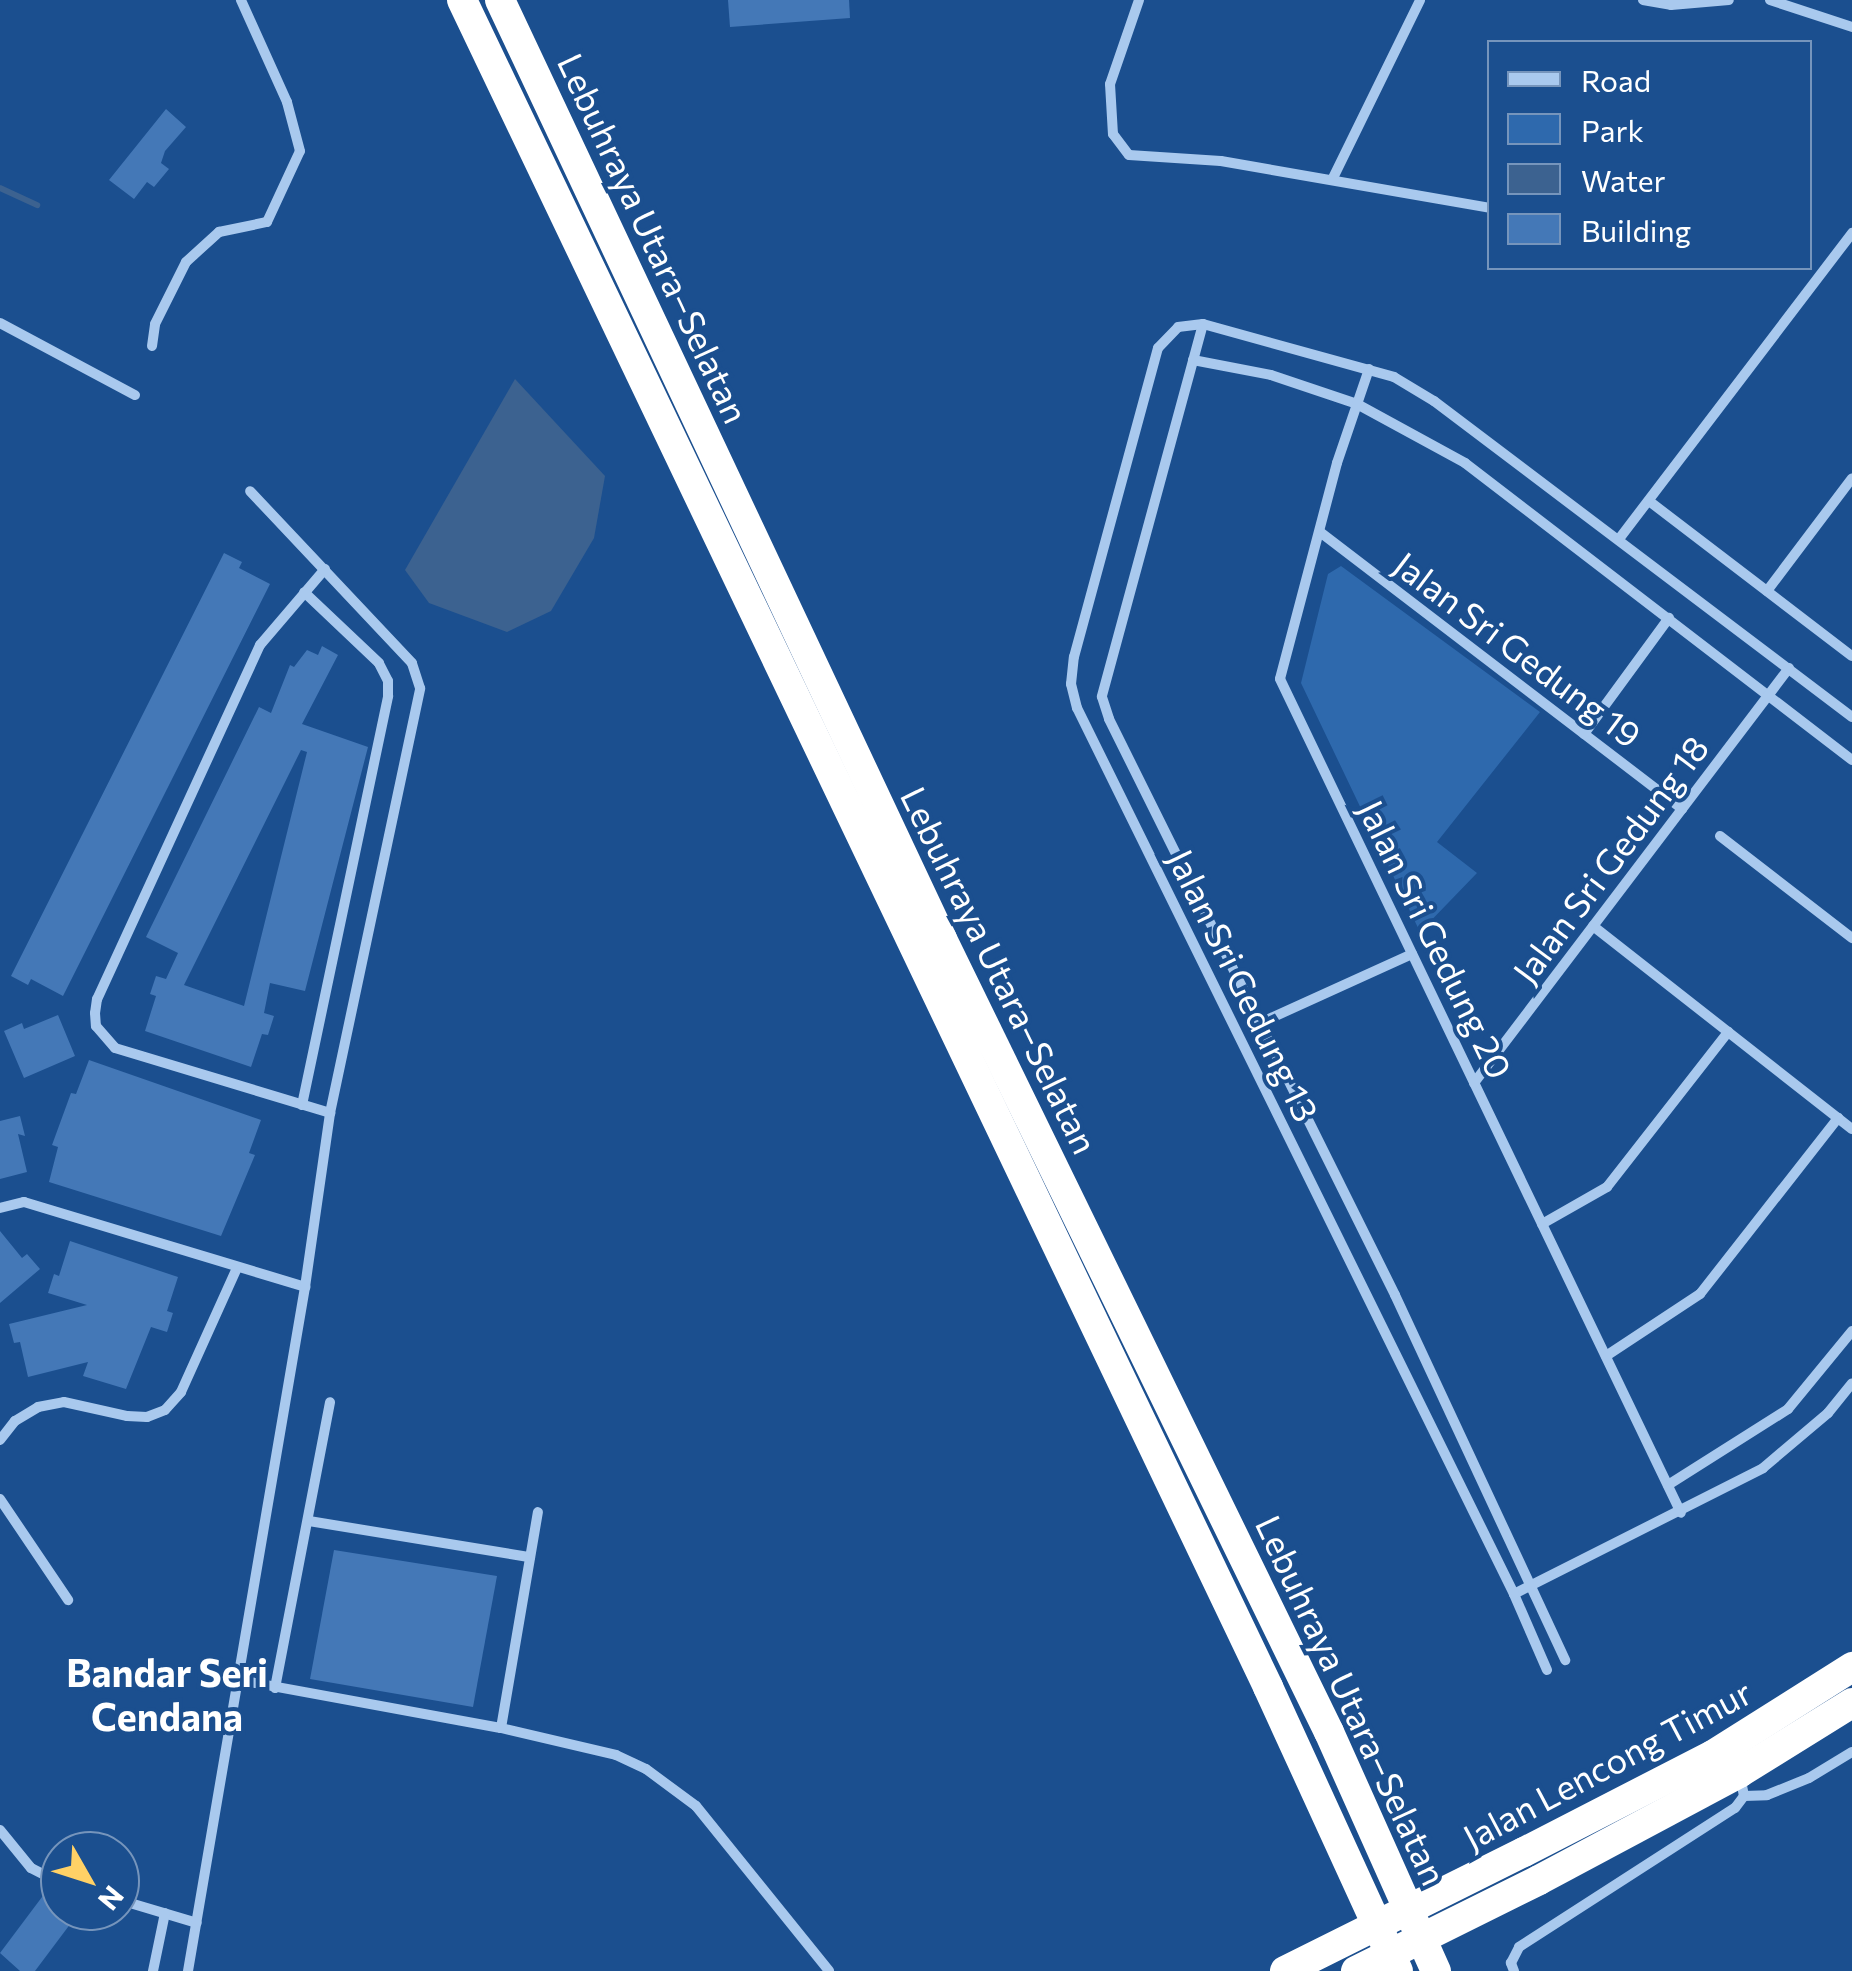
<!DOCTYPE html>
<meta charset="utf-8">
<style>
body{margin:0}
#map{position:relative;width:1852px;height:1971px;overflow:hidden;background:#1b4f8f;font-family:Commissioner,sans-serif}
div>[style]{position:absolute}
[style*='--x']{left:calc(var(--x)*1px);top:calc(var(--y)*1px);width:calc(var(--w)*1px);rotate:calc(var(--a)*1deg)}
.green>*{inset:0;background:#2e69ad}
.water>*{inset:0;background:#3c6290}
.stream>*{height:6px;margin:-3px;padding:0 3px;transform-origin:3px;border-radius:3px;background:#3c6290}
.building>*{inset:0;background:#4478b7}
.street>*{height:10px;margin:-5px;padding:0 5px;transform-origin:5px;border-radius:5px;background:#a9c9ee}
.highway>*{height:30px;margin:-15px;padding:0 15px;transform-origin:15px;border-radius:15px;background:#fff}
.highway-bridge>*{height:30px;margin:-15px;padding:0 15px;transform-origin:15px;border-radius:15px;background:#fff}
span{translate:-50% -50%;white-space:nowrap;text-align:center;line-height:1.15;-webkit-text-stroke:8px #1b4f8f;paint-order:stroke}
.street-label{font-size:35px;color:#fff}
.neighbourhood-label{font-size:38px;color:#fff;font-weight:700}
.legend{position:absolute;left:1487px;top:40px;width:325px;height:230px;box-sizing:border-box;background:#1b4f8f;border:2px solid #7695bc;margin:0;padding:12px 18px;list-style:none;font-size:30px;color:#fff}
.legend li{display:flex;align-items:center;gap:20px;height:50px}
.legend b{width:50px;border:2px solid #7695bc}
.north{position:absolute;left:40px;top:1831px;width:100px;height:100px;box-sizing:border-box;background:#1b4f8f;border:2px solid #7695bc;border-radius:50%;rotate:129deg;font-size:28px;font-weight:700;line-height:40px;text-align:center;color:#fff}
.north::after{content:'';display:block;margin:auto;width:35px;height:45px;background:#ffd166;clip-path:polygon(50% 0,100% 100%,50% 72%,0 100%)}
</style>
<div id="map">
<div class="green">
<i style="clip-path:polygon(1341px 566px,1540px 712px,1437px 842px,1477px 873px,1420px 932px,1301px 683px,1328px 574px)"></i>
</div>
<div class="water">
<i style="clip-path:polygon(515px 379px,605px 476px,594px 538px,551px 611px,507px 632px,429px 603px,405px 570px)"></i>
</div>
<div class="stream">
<i style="--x:0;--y:188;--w:41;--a:24.7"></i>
</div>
<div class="building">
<i style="clip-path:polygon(728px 0,849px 0,850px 18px,730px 27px)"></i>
<i style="clip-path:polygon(166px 109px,186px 127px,165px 151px,161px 163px,169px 169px,154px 187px,147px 182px,134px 199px,109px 180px)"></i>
<i style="clip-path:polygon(224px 553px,242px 562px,239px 568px,270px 584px,63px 996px,31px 979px,28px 985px,11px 976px)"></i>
<i style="clip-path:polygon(evenodd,322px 646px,338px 655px,302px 724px,368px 747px,305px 991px,270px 983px,264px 1013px,274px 1016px,268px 1035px,262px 1034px,251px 1067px,145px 1031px,156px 996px,150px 994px,156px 976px,166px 979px,178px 953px,146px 937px,259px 707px,271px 713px,290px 665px,294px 667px,307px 650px,318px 655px,322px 646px,301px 750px,307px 752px,244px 1006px,184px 985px,301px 750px)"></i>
<i style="clip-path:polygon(58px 1015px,75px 1056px,24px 1078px,4px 1031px,22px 1023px,24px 1029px)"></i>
<i style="clip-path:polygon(89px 1060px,261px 1120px,249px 1153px,255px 1155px,221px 1236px,49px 1182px,58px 1147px,52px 1145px,71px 1093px,76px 1094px)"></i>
<i style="clip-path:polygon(20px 1116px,25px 1136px,18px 1134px,27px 1172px,0 1179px,0 1121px)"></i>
<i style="clip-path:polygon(0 1231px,22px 1258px,27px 1254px,40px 1269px,0 1303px)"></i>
<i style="clip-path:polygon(70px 1241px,178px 1277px,167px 1311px,173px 1313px,167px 1332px,151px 1327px,126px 1389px,83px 1376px,88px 1362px,28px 1377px,20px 1342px,14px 1343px,9px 1324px,87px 1305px,48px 1293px,54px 1274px,59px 1276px)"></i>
<i style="clip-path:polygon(334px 1550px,497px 1576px,473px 1707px,310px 1679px)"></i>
<i style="clip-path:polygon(48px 1889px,60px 1898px,60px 1911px,80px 1911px,35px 1971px,20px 1971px,0 1953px)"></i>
</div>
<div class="street">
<i style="--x:1139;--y:0;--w:89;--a:109"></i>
<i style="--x:1110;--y:84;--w:50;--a:86.6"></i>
<i style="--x:1113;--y:134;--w:26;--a:53"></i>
<i style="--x:1129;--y:155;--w:92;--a:3.7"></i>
<i style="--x:1221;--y:161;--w:273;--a:9.9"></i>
<i style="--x:1643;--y:0;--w:28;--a:10"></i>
<i style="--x:1671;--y:5;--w:58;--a:-4.9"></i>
<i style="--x:1770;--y:0;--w:86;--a:18.2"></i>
<i style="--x:1332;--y:180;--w:200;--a:-63.9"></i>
<i style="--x:0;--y:323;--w:153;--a:28.1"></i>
<i style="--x:1203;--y:324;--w:386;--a:105.2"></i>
<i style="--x:1102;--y:697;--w:23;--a:72"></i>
<i style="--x:1109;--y:719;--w:643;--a:63.59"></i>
<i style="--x:1395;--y:1295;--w:403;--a:65"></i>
<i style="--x:152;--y:346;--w:22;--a:-82"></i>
<i style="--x:155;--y:324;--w:69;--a:-63.4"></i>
<i style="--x:186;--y:262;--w:45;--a:-42.3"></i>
<i style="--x:219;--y:232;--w:49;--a:-11.8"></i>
<i style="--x:267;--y:222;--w:78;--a:-65.1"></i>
<i style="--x:300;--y:151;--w:51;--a:-104.9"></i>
<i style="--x:287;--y:102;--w:112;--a:-114.3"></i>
<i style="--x:1193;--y:360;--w:79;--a:10.9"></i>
<i style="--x:1271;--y:375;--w:91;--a:18.6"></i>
<i style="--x:1357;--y:404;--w:123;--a:28.6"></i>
<i style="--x:1465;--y:463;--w:488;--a:37.5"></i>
<i style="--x:1369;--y:369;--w:99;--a:108.8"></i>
<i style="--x:1337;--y:463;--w:223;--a:104.8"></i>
<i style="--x:1280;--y:679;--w:925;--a:64.32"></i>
<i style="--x:1649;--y:501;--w:255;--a:37.4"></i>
<i style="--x:1320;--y:532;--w:456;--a:37.4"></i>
<i style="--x:1619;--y:539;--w:385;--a:-52.7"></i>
<i style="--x:325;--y:569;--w:100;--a:130.5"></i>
<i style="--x:260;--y:645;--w:390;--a:114.7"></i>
<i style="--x:97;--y:999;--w:14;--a:98"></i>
<i style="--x:95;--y:1013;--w:13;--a:86"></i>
<i style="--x:96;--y:1026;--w:29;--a:49"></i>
<i style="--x:115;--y:1048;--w:225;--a:16.8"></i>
<i style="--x:1767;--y:591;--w:141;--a:-53"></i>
<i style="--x:1584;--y:734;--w:144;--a:-53.8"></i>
<i style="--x:1720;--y:836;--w:167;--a:37.7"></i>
<i style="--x:1593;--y:926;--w:329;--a:38.1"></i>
<i style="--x:1260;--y:1023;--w:167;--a:-24.4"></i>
<i style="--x:1474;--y:1083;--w:521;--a:-52.8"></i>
<i style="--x:302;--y:1105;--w:418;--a:-78.1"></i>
<i style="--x:388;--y:696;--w:15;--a:-90"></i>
<i style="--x:388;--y:681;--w:20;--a:-117"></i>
<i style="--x:379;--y:663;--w:103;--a:-136.6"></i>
<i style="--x:0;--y:1208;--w:25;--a:-14"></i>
<i style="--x:24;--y:1202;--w:294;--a:16.8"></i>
<i style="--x:1542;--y:1224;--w:75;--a:-29.6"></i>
<i style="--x:1607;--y:1187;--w:197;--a:-52"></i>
<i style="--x:1606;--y:1356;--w:113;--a:-33.4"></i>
<i style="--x:1700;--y:1294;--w:224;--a:-51.9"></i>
<i style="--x:0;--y:1440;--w:24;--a:-52"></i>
<i style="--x:15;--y:1421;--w:27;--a:-31"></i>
<i style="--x:38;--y:1407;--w:26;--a:-11"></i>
<i style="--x:64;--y:1402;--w:65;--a:12.5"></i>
<i style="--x:127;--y:1416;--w:20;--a:3"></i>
<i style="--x:147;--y:1417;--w:19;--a:-21"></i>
<i style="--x:165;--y:1410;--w:24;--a:-48"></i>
<i style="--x:181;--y:1392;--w:136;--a:-65.7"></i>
<i style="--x:1668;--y:1485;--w:142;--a:-32.3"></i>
<i style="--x:1788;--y:1409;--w:101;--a:-50.6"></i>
<i style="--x:0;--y:1499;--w:122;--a:56"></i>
<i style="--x:309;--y:1521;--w:224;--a:9.3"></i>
<i style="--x:1514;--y:1594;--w:279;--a:-26.8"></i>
<i style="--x:1763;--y:1468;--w:85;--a:-40.2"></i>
<i style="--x:1828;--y:1413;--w:38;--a:-51"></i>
<i style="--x:1547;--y:1670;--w:83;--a:-113.5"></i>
<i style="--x:1514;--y:1594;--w:988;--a:-116.25"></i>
<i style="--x:1077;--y:708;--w:25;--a:-104"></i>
<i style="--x:1071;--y:684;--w:27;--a:-84"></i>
<i style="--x:1074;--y:657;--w:320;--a:-74.8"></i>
<i style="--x:1158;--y:348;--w:29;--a:-46"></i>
<i style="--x:1178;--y:327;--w:25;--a:-7"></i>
<i style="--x:1203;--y:324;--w:198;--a:15.5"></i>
<i style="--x:1394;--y:377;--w:47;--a:31"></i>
<i style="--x:1434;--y:401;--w:524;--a:37.09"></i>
<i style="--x:239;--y:1680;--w:266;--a:10.4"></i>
<i style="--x:501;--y:1728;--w:118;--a:13.2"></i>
<i style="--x:616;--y:1755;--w:33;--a:25"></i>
<i style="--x:646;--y:1769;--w:62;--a:36.5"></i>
<i style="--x:696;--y:1806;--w:212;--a:51.1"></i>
<i style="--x:275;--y:1688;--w:291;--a:-79.1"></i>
<i style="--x:501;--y:1728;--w:219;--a:-80.3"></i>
<i style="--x:1744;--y:1796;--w:23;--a:-2"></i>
<i style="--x:1767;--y:1795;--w:45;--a:-22"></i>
<i style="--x:1809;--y:1778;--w:50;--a:-31.2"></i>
<i style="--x:0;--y:1830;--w:49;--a:50.8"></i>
<i style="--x:31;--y:1868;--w:33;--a:27"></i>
<i style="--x:120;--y:1900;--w:80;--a:16.6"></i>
<i style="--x:153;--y:1971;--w:59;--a:-78.3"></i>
<i style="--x:188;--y:1971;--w:694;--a:-80.29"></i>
<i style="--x:305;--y:1287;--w:176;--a:-81.8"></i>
<i style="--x:330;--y:1113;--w:434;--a:-78"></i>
<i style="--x:420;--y:688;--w:26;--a:-108"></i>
<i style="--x:412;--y:663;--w:236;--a:-133.3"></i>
<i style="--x:1514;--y:1971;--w:9;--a:-111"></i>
<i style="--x:1511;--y:1963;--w:18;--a:-63"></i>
<i style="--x:1519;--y:1947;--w:257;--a:-32.8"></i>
<i style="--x:1735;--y:1808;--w:15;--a:-53"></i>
<i style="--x:1744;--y:1796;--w:20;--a:-101"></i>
</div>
<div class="highway">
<i style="--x:462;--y:0;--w:1870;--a:64.46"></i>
<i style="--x:1268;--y:1687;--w:312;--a:65.4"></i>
<i style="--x:500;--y:0;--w:1038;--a:64.79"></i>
<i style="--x:942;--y:939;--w:882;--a:63.99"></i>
<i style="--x:1329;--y:1732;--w:262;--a:65.9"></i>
<i style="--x:1524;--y:1852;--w:212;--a:-27.2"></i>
<i style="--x:1713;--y:1755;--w:165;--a:-32.3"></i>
<i style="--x:1539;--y:1880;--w:227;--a:-28.1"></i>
<i style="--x:1739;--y:1773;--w:133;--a:-31.8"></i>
</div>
<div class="highway-bridge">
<i style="--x:1285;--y:1971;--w:267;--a:-26.5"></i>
<i style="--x:1356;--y:1971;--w:204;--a:-26.4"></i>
</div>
<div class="street-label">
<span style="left:654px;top:238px;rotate:65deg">Lebuhraya Utara–Selatan</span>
<span style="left:1518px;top:649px;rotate:37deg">Jalan Sri Gedung 19</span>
<span style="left:1610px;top:859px;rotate:-53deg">Jalan Sri Gedung 18</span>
<span style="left:1436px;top:939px;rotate:64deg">Jalan Sri Gedung 20</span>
<span style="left:1000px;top:970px;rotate:64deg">Lebuhraya Utara–Selatan</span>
<span style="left:1244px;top:985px;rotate:64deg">Jalan Sri Gedung 13</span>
<span style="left:1352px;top:1700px;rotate:65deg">Lebuhraya Utara–Selatan</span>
<span style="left:1607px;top:1764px;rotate:-28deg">Jalan Lencong Timur</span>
</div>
<div class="neighbourhood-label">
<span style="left:167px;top:1694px">Bandar Seri<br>Cendana</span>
</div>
<ul class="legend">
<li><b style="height:12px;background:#a9c9ee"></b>Road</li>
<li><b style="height:28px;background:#2e69ad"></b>Park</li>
<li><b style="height:28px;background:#3c6290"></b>Water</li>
<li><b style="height:28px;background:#4478b7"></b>Building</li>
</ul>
<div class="north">N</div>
</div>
